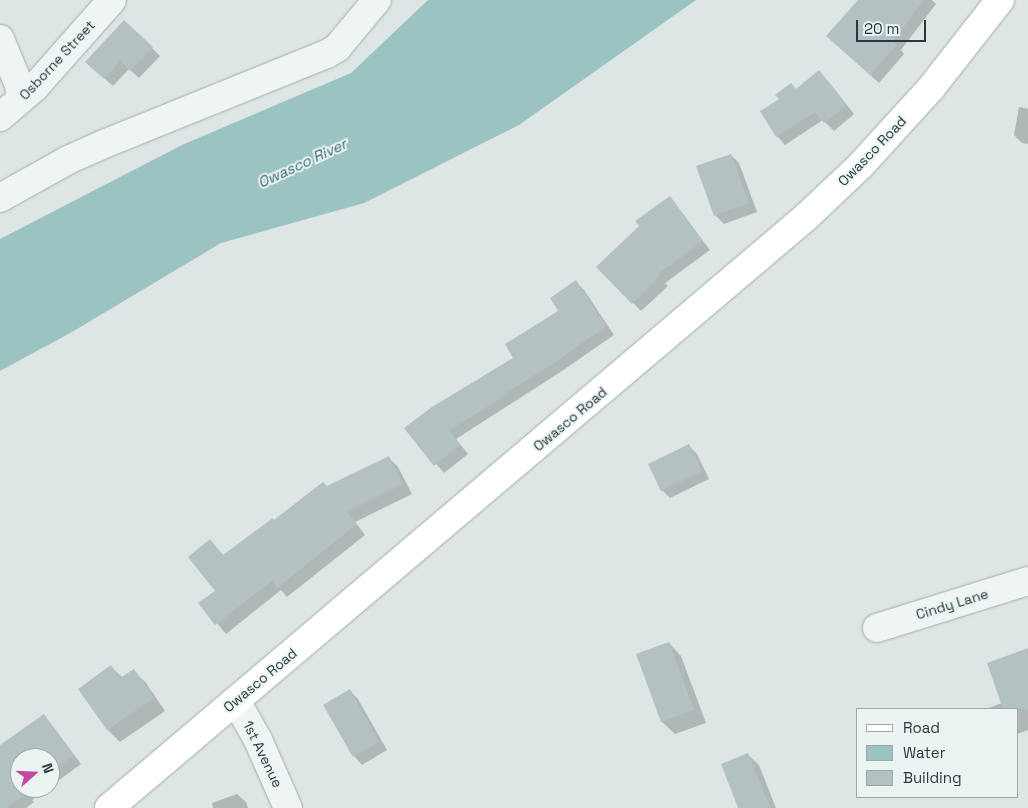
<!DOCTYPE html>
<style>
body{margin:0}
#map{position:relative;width:1028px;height:808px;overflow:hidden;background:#dde5e5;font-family:"Space Grotesk",sans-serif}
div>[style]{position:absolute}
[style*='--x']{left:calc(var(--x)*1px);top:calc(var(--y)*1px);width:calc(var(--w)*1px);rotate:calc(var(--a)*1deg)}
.water>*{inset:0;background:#9ac3c1}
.shadow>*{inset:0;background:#0003}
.building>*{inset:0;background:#b4c1c2}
.roads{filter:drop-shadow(0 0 1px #a3aeaf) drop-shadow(0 0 1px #a3aeaf)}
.minor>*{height:28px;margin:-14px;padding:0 14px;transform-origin:14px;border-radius:14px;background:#eff4f4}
.major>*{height:28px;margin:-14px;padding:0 14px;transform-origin:14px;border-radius:14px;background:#fff}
span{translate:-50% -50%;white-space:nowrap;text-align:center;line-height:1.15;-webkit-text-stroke:4px #ecf3f3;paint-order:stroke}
.street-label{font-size:14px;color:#27393b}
.water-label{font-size:15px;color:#356b6a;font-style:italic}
.legend{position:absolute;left:856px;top:708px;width:162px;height:90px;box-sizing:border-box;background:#ecf3f3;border:1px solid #9da9a9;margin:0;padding:6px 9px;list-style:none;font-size:15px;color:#27393b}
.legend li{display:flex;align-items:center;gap:10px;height:25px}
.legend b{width:25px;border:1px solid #9da9a9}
.north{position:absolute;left:10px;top:748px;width:50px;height:50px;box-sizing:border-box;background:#ecf3f3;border:1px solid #9da9a9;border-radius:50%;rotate:70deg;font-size:14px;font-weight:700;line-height:20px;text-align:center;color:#27393b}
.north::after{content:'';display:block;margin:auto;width:18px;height:22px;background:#c349a0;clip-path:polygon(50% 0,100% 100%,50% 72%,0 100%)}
.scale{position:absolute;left:856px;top:20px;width:70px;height:22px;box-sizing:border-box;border:2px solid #27393b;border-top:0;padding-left:6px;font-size:15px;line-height:18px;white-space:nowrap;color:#27393b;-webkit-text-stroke:4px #ecf3f3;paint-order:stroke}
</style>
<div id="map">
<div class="water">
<i style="clip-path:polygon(428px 0,696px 0,519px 125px,364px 203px,221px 243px,72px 332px,0 371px,0 239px,182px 145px,351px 73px)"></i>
</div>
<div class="shadow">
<i style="clip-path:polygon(860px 0,932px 0,936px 4px,901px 50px,904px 54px,879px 83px,837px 44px)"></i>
<i style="clip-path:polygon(152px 48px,160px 56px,139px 78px,129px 69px,113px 86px,95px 70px)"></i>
<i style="clip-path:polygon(827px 80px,854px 114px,834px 131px,823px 120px,785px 145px,777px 136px,796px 90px)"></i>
<i style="clip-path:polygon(1019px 107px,1028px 109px,1028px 144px,1022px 143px,1014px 135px)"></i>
<i style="clip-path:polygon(731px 155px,739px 163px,757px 212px,724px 224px,716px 216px,698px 167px)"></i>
<i style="clip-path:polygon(670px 197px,710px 250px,665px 283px,668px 286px,641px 311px,598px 267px)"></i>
<i style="clip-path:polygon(576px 282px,584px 290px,614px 335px,562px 371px,456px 439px,468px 454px,444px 473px,406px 429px,515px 358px,560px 311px)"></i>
<i style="clip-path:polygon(689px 446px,697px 454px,709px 479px,670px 498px,662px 490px)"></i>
<i style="clip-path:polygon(389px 458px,398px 467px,412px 494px,355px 522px,365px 535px,287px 597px,281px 590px,226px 634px,200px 603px,216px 591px,210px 541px,224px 556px,328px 487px)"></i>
<i style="clip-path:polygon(669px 643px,681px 656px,706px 723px,675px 734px,662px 722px,638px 654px)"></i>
<i style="clip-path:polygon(1028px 650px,1028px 730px,1017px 734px,1017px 709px,986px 709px,1002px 703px)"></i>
<i style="clip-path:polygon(111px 667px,123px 678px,134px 671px,146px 683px,165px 711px,120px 742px,108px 730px,80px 689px)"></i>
<i style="clip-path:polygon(350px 691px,358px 699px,387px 750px,362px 765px,354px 756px)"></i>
<i style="clip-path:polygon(44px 715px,81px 764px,50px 787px,50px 758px,20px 758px,20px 788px,48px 788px,32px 800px,34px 802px,26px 808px,0 808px,0 747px)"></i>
<i style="clip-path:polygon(748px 755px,759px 765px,776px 808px,740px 808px)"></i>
<i style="clip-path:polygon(237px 794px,246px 802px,248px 808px,213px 808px,212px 803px)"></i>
</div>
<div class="building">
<i style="clip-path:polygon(858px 0,924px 0,893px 41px,897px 45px,870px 75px,826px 36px)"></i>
<i style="clip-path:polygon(124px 20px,153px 47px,130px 71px,120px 61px,104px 79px,85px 62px)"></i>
<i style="clip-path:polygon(819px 70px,847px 105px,824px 123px,815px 112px,776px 137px,760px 111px,779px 99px,775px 95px,791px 83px,796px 89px)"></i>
<i style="clip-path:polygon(731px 154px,749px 203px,714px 216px,696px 166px)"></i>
<i style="clip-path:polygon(670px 196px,703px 241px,658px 274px,660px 276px,632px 304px,596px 267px,639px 226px,635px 221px)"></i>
<i style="clip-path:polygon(576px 280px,606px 326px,554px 363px,499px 397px,500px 399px,449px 430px,460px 445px,434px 466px,404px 428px,432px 407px,513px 358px,505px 344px,558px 311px,550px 298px)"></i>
<i style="clip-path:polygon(689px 444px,702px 471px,661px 491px,648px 464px)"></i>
<i style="clip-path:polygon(389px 456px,403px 484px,347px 512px,357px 524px,277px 588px,272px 581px,215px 625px,198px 603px,215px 591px,188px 557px,210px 539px,223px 555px,273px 518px,274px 520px,323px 482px,327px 486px)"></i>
<i style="clip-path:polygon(669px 642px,694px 710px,661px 722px,636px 654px)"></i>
<i style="clip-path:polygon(1028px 648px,1028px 709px,1003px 709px,987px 663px)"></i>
<i style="clip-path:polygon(111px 665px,120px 678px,134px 669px,154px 698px,107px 730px,78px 689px)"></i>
<i style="clip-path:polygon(350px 689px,379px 742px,353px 757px,323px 705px)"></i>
<i style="clip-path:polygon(44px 714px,74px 755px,50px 772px,50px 758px,20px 758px,20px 788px,29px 788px,25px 791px,27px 793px,6px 808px,0 808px,0 745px)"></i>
<i style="clip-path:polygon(748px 753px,770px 808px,738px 808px,721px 764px)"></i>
</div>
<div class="roads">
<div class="minor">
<i style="--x:0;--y:39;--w:50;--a:67.6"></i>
<i style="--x:19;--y:85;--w:14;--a:82"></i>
<i style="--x:0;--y:117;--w:46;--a:-40.6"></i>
<i style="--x:35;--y:87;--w:116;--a:-48.5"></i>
<i style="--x:0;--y:198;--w:78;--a:-29.2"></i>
<i style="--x:68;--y:160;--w:39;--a:-24"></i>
<i style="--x:104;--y:144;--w:240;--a:-22"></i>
<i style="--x:327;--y:54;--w:12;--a:-31"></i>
<i style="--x:337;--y:48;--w:62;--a:-50.2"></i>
<i style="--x:877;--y:628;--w:158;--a:-17.3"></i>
<i style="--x:236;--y:701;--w:45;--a:60.6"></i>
<i style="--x:258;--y:740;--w:74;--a:66.2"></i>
</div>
<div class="major">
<i style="--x:109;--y:808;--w:912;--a:-40.29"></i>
<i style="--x:805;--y:218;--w:77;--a:-43.4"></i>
<i style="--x:861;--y:165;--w:104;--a:-47.7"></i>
<i style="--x:931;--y:88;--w:112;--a:-51.9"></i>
</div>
</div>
<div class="street-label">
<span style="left:57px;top:60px;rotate:-47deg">Osborne Street</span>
<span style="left:872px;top:151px;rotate:-46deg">Owasco Road</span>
<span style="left:570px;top:419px;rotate:-40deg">Owasco Road</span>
<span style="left:952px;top:604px;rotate:-17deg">Cindy Lane</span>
<span style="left:260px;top:680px;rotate:-40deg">Owasco Road</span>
<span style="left:263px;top:754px;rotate:64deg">1st Avenue</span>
</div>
<div class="water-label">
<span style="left:302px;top:163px;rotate:-25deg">Owasco River</span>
</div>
<ul class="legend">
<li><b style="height:6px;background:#fff"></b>Road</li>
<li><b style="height:14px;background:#9ac3c1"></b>Water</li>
<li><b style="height:14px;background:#b4c1c2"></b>Building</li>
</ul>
<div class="north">N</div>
<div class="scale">20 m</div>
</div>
